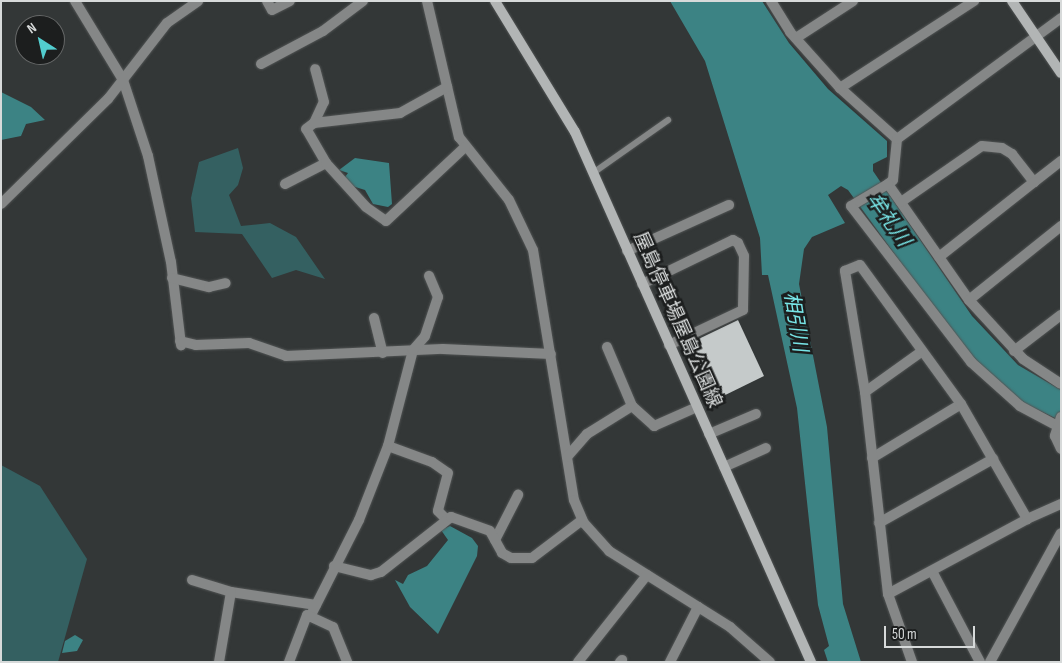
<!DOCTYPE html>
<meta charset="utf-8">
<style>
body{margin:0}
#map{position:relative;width:1062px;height:663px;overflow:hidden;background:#333737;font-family:"Sofia Sans Condensed","Noto Sans JP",sans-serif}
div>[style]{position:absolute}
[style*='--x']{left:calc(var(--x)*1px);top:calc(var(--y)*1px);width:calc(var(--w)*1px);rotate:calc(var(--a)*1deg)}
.green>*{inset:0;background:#346061}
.water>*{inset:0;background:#3c8384}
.building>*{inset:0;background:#c5caca}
.roads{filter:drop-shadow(0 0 1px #515454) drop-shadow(0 0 1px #515454)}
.lane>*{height:6px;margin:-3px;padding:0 3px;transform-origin:3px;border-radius:3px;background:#858787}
.street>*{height:10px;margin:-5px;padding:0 5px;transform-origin:5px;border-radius:5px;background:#858787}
.secondary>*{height:10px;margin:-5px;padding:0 5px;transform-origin:5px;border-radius:5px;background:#b2b5b5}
span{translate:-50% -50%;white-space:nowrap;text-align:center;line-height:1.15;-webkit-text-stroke:5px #1c1e1e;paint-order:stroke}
.street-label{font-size:19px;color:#d7dada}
.water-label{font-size:20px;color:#78e5e7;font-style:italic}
.frame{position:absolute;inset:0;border:2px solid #d7dada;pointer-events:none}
.north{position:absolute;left:15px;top:15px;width:50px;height:50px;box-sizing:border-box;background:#1c1e1e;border:1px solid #676969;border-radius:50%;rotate:325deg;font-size:14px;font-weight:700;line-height:20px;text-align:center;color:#d7dada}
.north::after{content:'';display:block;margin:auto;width:18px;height:22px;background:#52cdcf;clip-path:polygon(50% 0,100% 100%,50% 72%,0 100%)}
.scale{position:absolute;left:884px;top:626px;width:91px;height:22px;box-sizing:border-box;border:2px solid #d7dada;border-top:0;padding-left:6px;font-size:15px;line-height:18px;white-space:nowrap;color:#d7dada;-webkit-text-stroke:4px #1c1e1e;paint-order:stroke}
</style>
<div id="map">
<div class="green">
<i style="clip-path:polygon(238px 148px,243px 168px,238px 185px,229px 195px,241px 226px,270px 223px,296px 237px,325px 279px,296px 270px,272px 278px,242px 234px,195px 232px,191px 198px,199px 162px)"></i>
<i style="clip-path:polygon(1px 465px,40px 486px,87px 559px,58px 662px,1px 662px)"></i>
</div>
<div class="water">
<i style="clip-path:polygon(670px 1px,762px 1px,789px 43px,828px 89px,887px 141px,887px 157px,873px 164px,873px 171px,972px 316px,1018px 365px,1061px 390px,1061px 421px,1020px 401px,968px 355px,848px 190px,841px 186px,828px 195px,845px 223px,812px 237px,804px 249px,799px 284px,827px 427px,843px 604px,861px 662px,828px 662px,824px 650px,829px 646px,818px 605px,797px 408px,768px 275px,762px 275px,760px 238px,705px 61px)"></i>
<i style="clip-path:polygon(1px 92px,31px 107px,45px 120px,26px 124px,21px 136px,1px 140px)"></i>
<i style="clip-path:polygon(355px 158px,389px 163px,392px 204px,388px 207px,373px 204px,365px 190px,352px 186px,345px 177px,348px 173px,339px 170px)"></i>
<i style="clip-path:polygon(450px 526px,472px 538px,478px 546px,477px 556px,438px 634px,410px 607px,395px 580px,403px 584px,408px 575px,427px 566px,448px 540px,441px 530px)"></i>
<i style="clip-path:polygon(75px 635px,83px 640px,77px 651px,62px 653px,65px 641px)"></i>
</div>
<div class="building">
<i style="clip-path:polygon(738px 320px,764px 376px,711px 402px,688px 344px)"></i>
</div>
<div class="roads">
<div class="lane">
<i style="--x:593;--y:173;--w:92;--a:-35.2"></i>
</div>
<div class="street">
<i style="--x:75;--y:1;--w:92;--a:58.7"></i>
<i style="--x:123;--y:80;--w:80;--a:71.8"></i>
<i style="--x:148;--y:156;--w:108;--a:77.8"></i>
<i style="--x:171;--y:262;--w:84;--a:83.1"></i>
<i style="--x:267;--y:1;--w:10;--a:61"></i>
<i style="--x:272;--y:10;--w:20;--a:-27"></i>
<i style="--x:427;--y:1;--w:140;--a:76.8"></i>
<i style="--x:459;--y:137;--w:80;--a:51.6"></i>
<i style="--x:509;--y:200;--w:55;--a:64.4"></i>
<i style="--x:533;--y:250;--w:253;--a:80.7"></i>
<i style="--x:574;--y:500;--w:25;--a:67"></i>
<i style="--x:584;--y:523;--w:38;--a:48"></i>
<i style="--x:609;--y:551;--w:143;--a:32.1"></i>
<i style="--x:730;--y:627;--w:53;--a:41.2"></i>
<i style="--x:771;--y:1;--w:36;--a:58"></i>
<i style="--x:790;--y:32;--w:75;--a:48.2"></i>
<i style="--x:840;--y:88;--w:76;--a:41.8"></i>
<i style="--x:897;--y:139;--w:41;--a:95.6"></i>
<i style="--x:893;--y:180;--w:6;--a:141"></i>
<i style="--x:888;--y:184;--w:141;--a:55.1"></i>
<i style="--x:969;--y:300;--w:80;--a:47.5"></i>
<i style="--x:1023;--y:359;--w:45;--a:33.3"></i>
<i style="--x:796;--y:38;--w:68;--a:-33"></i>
<i style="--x:261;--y:64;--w:70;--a:-28"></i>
<i style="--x:323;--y:31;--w:50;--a:-36.9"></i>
<i style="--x:840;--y:88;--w:160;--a:-33"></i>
<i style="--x:314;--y:123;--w:23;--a:-65"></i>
<i style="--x:324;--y:102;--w:34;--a:-105"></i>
<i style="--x:897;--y:139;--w:204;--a:-36.4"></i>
<i style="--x:326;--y:163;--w:39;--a:-120"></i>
<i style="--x:306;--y:129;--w:10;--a:-37"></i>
<i style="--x:314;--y:123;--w:87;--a:-6.6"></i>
<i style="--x:400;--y:113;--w:54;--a:-29"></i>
<i style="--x:285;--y:184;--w:46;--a:-27.1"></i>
<i style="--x:326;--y:163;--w:59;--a:47.7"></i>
<i style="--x:366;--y:207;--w:24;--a:35"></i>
<i style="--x:386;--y:221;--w:108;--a:-43.1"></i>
<i style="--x:888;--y:184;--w:43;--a:149.3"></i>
<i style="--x:851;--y:206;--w:197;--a:52.4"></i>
<i style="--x:971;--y:362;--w:66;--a:41.9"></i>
<i style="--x:1020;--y:406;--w:47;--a:28.2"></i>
<i style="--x:901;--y:202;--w:98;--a:-34.7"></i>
<i style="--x:982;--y:146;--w:20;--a:6"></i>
<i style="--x:1002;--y:148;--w:12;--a:31"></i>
<i style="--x:1012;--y:154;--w:36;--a:52"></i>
<i style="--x:1034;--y:182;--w:34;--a:-38"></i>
<i style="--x:1;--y:204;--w:150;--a:-44.5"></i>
<i style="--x:108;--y:99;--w:96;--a:-52.2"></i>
<i style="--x:167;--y:23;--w:38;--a:-35"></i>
<i style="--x:627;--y:251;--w:112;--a:-24.3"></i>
<i style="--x:939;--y:257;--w:121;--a:-38.3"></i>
<i style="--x:172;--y:278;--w:38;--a:14"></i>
<i style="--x:209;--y:287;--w:17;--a:-13"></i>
<i style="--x:642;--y:284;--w:101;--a:-25.8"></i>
<i style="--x:733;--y:240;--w:6;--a:31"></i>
<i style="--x:738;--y:243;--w:14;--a:65"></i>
<i style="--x:744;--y:256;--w:54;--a:91.1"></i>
<i style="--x:743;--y:310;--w:82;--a:154.7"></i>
<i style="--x:969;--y:300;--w:118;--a:-38.8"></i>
<i style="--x:374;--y:318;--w:36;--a:76"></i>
<i style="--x:180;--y:341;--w:16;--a:14"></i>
<i style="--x:196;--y:345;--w:53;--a:-2.2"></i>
<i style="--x:249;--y:343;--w:39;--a:19"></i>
<i style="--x:286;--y:356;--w:157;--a:-2.6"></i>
<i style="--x:443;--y:349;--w:108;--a:2.7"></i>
<i style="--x:607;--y:347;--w:64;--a:67"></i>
<i style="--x:1014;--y:351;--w:59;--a:-37.5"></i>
<i style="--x:865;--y:392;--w:69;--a:-35.5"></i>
<i style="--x:1061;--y:417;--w:20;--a:108"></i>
<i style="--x:1055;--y:436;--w:14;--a:65"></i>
<i style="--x:709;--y:434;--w:51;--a:-23.1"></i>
<i style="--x:388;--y:446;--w:47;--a:20"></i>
<i style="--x:432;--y:462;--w:19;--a:35"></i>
<i style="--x:448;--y:473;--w:39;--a:105"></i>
<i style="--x:438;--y:511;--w:11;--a:45"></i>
<i style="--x:567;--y:457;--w:30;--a:-49"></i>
<i style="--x:587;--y:434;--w:53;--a:-31.9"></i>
<i style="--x:632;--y:406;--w:30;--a:42"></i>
<i style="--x:654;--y:426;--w:47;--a:-23.8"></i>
<i style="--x:872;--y:458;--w:104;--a:-31.2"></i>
<i style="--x:724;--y:467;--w:46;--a:-24.3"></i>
<i style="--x:879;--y:523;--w:131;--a:-29.3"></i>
<i style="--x:495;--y:540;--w:51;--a:-62.9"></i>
<i style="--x:334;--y:566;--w:38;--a:14"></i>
<i style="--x:371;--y:575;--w:10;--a:-17"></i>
<i style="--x:381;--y:572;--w:89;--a:-38.2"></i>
<i style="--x:451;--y:517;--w:41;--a:19.7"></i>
<i style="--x:490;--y:531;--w:25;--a:61"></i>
<i style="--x:502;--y:553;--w:10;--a:29"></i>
<i style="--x:511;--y:558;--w:21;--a:0"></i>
<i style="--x:532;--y:558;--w:63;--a:-37.2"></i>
<i style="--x:932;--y:571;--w:103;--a:62.2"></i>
<i style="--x:192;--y:580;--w:41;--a:17.1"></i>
<i style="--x:231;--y:592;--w:86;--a:8.7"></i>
<i style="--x:888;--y:594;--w:158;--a:-28.3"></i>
<i style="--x:310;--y:617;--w:109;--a:-63.2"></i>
<i style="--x:359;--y:520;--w:79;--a:-68.6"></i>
<i style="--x:388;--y:446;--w:99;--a:-75.4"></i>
<i style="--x:413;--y:350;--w:18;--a:-49"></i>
<i style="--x:425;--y:336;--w:41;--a:-71.6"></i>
<i style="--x:438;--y:297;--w:23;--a:-113"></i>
<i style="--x:219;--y:662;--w:71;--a:-80.3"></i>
<i style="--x:289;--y:662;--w:50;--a:-69"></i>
<i style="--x:307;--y:615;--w:29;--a:25"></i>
<i style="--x:333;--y:627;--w:38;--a:68"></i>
<i style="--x:578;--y:662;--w:111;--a:-51.6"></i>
<i style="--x:620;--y:662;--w:3;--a:-45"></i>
<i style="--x:670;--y:662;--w:62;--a:-63"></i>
<i style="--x:912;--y:662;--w:72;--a:-109.4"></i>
<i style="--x:888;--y:594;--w:203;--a:-96.5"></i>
<i style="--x:865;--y:392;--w:123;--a:-99.4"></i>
<i style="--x:845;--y:271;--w:16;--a:-22"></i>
<i style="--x:860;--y:265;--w:172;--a:54"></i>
<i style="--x:961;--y:404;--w:133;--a:60.1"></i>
<i style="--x:1027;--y:519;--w:37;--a:-24"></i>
<i style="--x:990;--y:662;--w:147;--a:-61.2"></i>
</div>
<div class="secondary">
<i style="--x:495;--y:1;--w:153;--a:58.6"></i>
<i style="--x:575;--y:132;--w:580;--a:66"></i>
<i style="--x:1012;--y:1;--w:87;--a:55.8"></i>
</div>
</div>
<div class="street-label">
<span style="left:677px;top:320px;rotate:66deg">屋島停車場屋島公園線</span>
</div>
<div class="water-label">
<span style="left:888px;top:220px;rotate:55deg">牟礼川</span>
<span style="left:795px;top:322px;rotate:81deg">相引川</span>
</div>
<div class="frame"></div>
<div class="north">N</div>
<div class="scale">50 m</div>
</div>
